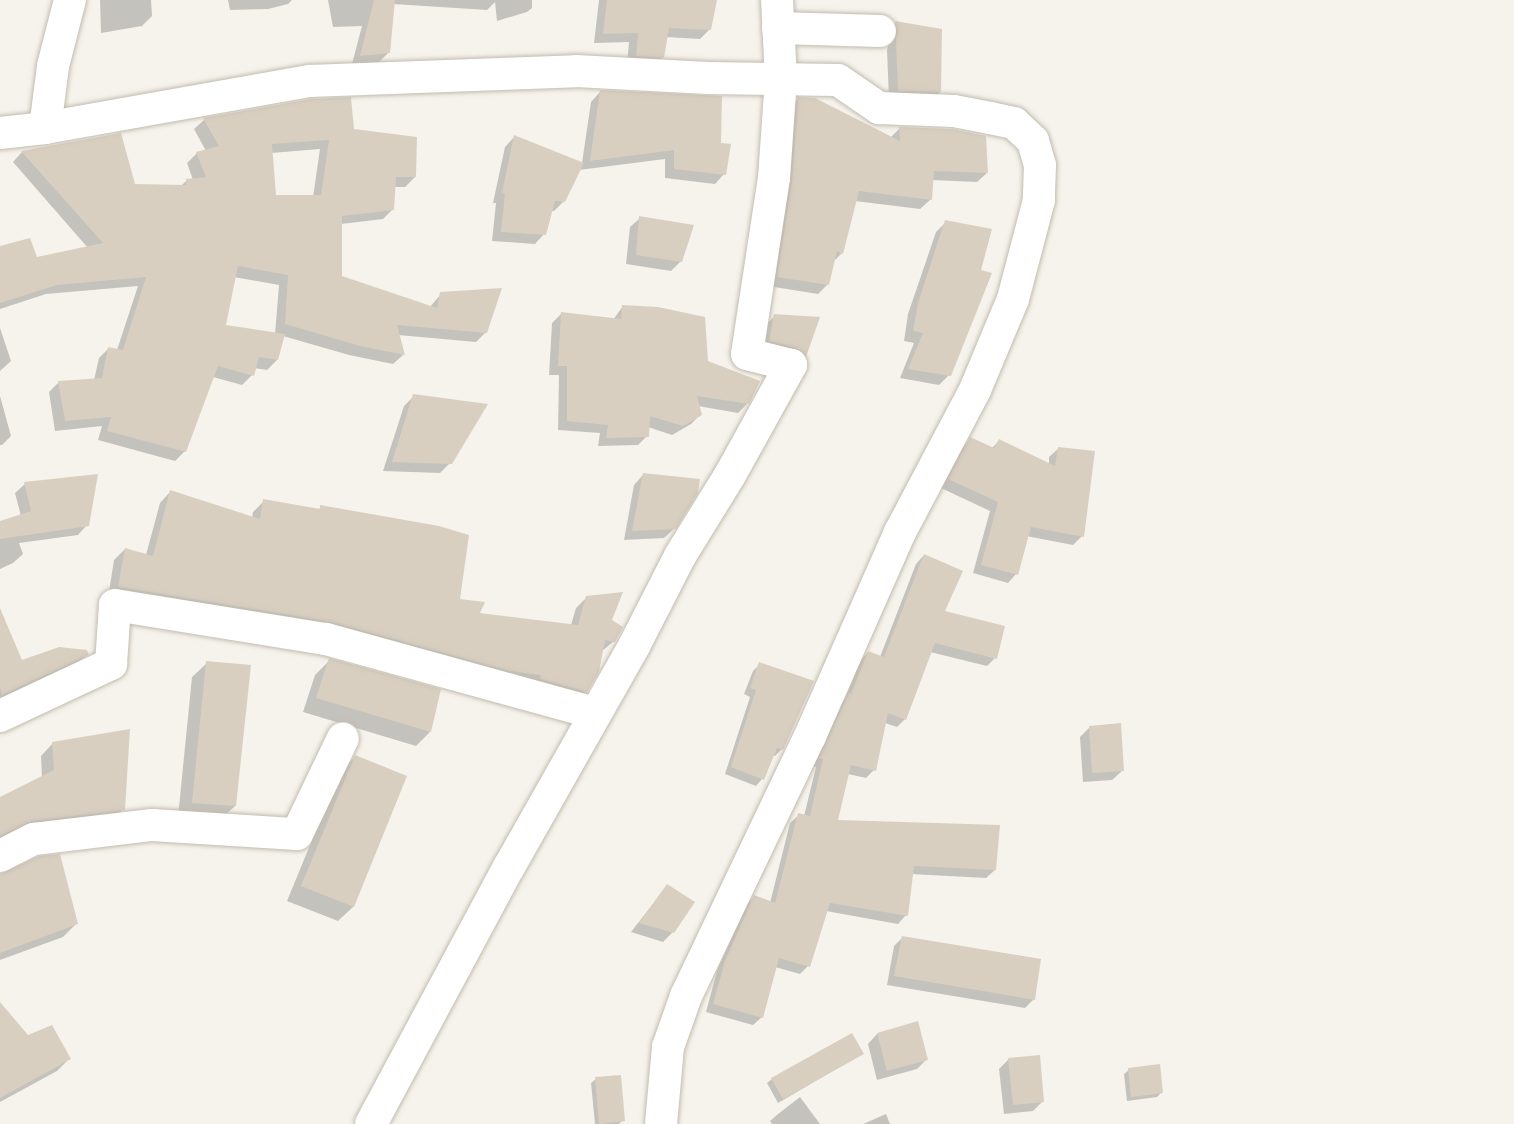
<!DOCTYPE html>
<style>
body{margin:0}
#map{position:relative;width:1514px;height:1124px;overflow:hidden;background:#f6f3ec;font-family:"Noto Sans",sans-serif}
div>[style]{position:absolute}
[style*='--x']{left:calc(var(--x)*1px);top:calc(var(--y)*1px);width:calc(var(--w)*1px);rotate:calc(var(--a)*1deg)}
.shadow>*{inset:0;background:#0003}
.building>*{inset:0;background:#d8cfc1}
.roads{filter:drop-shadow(0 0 2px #c2bbae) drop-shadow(0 0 2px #c2bbae)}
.street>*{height:32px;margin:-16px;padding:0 16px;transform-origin:16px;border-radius:16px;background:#fff}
span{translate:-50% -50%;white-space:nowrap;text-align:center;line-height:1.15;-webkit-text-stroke:4.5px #fff;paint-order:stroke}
</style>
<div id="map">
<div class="shadow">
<i style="clip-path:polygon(100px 0,151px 0,152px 16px,142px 26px,101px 33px)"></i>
<i style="clip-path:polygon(228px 0,292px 0,288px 4px,268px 9px,230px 10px)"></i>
<i style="clip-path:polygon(328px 0,532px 0,532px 8px,527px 12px,497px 21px,495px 2px,487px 10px,393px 4px,388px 53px,379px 62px,352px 64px,362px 26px,333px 27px)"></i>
<i style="clip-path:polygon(599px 0,716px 0,710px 29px,700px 39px,666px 37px,663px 57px,653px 67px,627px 65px,629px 42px,594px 43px)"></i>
<i style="clip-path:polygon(895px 23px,940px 30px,940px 92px,930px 102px,889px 100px,887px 50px,889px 42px,886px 32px)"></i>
<i style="clip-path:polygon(600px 92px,719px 145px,724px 174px,715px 184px,665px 178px,665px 159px,579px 170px,564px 201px,554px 211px,551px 211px,544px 234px,535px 244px,492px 241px,496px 203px,493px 203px,505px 147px,514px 137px,582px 163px,591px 102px)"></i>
<i style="clip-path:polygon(798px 99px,890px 138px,900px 128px,987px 173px,977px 182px,932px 180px,930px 200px,920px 209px,855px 201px,842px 253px,833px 262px,828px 284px,818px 294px,768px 286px,789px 109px)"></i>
<i style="clip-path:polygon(evenodd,311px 100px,415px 177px,405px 187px,394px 187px,393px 209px,383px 219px,341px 224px,341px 277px,430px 307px,441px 294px,486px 332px,476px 342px,398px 335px,403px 355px,393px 364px,349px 355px,283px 336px,277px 360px,267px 370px,254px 368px,252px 375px,242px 385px,213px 377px,185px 451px,175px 461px,98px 440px,102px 426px,55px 431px,49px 392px,59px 382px,94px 380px,99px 358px,109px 348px,117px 350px,138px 286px,46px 294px,0 309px,0 248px,36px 259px,88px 248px,13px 162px,22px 152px,120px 134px,134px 185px,181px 186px,187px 180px,193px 180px,187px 163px,197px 153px,206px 151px,194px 129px,204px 120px,311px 100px,320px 149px,313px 197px,274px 197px,271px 153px,320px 149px,311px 100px,234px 277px,279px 285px,275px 334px,224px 326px,234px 277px)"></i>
<i style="clip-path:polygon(640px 218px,681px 261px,671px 271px,626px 264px,630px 227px)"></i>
<i style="clip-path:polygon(946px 222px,949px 375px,939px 385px,900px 378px,914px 343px,904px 341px,908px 314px,936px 232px)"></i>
<i style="clip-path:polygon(623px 306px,707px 362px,747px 404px,738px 413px,698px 406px,700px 415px,691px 424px,672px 435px,648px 427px,647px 436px,638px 445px,598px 446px,600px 433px,558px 430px,559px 375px,549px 375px,552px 323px,562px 313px,613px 320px)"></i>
<i style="clip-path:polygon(775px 316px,805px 356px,795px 365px,760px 350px,765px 325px)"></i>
<i style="clip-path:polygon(0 328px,11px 361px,0 371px)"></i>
<i style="clip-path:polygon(0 396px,11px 436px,2px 445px,0 445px)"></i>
<i style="clip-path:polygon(414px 396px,450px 463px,440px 473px,383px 471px,404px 406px)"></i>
<i style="clip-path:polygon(971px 439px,991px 449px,999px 441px,1049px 464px,1049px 457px,1058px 449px,1082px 536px,1073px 545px,1026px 536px,1016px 574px,1008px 583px,973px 573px,990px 511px,941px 488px,962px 448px)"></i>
<i style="clip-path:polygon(643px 475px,675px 528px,664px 538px,624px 540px,634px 485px)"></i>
<i style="clip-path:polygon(25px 484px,87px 525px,78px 535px,19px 543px,23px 554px,13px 563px,0 569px,0 522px,21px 516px,15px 493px)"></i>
<i style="clip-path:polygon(170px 492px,252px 518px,253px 512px,264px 501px,318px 510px,321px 507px,478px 614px,571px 625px,576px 608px,587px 597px,611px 621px,614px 641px,601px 652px,586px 691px,575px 702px,108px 598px,114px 560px,125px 549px,146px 555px,160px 503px)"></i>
<i style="clip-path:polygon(924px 555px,943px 612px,995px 658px,987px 666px,930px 652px,905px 719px,897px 727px,885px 723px,874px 770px,866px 778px,848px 774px,836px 821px,995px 870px,986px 878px,911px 874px,906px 915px,898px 924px,826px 911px,808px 966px,800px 974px,775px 967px,762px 1017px,753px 1025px,706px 1012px,717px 971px,746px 905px,754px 897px,770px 903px,790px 823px,799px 815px,804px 816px,816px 767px,812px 766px,841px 703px,845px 699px,860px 661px,868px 652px,880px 657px,916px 564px)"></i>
<i style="clip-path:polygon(0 612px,21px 662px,87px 654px,77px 664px,0 700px)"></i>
<i style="clip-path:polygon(330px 660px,430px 732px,416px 746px,303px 712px,315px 675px)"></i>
<i style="clip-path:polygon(207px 663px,235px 806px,220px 820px,178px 817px,192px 677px)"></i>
<i style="clip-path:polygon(760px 664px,782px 749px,775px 756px,772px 755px,762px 779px,756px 786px,725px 774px,750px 697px,744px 694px,753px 671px)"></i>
<i style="clip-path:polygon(1090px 727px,1122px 771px,1112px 780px,1083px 782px,1080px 737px)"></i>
<i style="clip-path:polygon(53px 743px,123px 809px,111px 822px,0 841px,0 798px,42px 778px,41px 756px)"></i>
<i style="clip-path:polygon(355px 757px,405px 777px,353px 907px,338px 921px,287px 901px,340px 772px)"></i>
<i style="clip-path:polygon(0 875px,76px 924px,63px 937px,0 960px)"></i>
<i style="clip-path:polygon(667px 886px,673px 932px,663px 942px,631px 932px)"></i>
<i style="clip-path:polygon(902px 938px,1034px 999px,1025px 1008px,887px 985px,894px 946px)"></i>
<i style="clip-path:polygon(0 1028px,27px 1037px,69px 1059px,57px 1071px,0 1102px)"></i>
<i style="clip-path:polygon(877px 1034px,927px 1059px,917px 1069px,877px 1080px,868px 1044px)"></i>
<i style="clip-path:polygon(862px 1054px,778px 1103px,767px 1083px,772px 1079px)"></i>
<i style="clip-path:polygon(1009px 1059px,1043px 1101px,1033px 1111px,1004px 1114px,999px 1069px)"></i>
<i style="clip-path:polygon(1129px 1070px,1161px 1093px,1157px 1097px,1127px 1101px,1124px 1074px)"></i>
<i style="clip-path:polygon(596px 1079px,623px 1120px,619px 1124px,595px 1124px,591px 1083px)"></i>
<i style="clip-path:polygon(800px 1097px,820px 1124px,772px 1124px,770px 1121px,778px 1114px)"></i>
<i style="clip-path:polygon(886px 1114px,890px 1124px,863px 1124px)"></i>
</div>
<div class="building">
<i style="clip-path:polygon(374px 0,395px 0,390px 53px,360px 56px)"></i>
<i style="clip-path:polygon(607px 0,717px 0,711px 30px,669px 28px,664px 58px,636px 56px,638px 33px,603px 34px)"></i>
<i style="clip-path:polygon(895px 21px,942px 29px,941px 92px,898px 91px,896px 40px,898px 31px)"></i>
<i style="clip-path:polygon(600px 90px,722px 96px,721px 143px,731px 144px,726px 175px,674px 169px,674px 150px,590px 161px)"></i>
<i style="clip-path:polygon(evenodd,351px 97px,354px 129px,417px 137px,416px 177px,396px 177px,394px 210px,342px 216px,342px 276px,437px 308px,440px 292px,502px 288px,487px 333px,397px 325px,405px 355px,360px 346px,285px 324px,288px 275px,238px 266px,226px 325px,285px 334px,278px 360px,259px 357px,254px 376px,218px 366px,186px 452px,107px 431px,111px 417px,65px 421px,58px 381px,102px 378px,108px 347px,123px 350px,146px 277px,57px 285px,0 303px,0 246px,30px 238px,37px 257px,103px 243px,21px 151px,121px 133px,135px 184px,186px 185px,186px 179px,206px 177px,196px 152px,219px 146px,203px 118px,311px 99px,351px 97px,329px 140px,321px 195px,276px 195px,272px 144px,329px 140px)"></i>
<i style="clip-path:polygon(798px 97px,815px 98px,900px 141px,899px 127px,952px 129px,986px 136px,988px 173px,934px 171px,932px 200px,859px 191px,843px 254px,837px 251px,829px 285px,777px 277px,792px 181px)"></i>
<i style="clip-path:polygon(514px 135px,584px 163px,565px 202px,555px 201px,546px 235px,501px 232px,505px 194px,502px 193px)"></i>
<i style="clip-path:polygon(639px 216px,694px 225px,682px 262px,636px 255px)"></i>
<i style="clip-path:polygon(945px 220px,992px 229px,981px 270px,992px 273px,951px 376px,908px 369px,923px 333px,913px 331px,918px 303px)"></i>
<i style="clip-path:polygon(622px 305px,658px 307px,705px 317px,708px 361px,760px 381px,749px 404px,697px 396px,702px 415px,683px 426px,650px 416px,649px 437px,606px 438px,608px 425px,567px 421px,567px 366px,558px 366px,561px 312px,621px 319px)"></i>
<i style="clip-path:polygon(774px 314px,820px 317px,806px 357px,795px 348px,769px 341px)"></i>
<i style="clip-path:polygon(413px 394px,488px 404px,452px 464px,392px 462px)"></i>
<i style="clip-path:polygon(970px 437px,994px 448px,999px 439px,1055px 466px,1058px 447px,1095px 451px,1084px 537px,1031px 527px,1018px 575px,981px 565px,998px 502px,948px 479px)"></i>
<i style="clip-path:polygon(643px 473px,700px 479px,698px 493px,676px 529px,632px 531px)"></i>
<i style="clip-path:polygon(98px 474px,89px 526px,0 539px,0 521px,31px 511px,24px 482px)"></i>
<i style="clip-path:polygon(170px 490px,260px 519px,263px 499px,320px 509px,320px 505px,439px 526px,469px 535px,460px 599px,485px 602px,480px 613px,578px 625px,586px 596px,623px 592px,612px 620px,623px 627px,615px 642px,605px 640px,599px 672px,587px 692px,540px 679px,541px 675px,509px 671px,331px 622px,118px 587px,125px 548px,153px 556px)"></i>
<i style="clip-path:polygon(924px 554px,963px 571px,945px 611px,1005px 626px,997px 659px,935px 643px,906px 720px,888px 713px,876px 771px,851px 765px,838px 820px,1000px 825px,996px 870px,914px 866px,908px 916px,830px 903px,810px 967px,779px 958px,763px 1018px,713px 1004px,725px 961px,754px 895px,775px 903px,798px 813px,810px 816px,823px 759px,819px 758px,849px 693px,851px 694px,868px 651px,884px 657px)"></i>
<i style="clip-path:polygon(0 608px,22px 660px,59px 647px,87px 650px,89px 655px,2px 695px,0 687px)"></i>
<i style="clip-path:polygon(329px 658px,441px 689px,431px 732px,316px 698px)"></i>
<i style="clip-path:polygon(206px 661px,251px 665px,236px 806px,192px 803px)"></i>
<i style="clip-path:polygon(759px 662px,814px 681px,783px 750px,777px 748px,764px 780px,731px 767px,756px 690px,750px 688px)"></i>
<i style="clip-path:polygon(1121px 723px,1124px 771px,1092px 773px,1089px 726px)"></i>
<i style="clip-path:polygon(130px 729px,125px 810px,32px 821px,0 836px,0 797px,54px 770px,52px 742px)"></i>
<i style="clip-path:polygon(355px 755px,407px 776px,354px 907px,301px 886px)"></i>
<i style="clip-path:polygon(60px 854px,78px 924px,0 953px,0 874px,39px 856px)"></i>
<i style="clip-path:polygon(667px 884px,695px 902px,674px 933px,639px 923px)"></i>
<i style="clip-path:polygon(902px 936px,1041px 959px,1035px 1000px,894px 976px)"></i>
<i style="clip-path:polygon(0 1002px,28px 1035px,52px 1025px,71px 1059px,0 1098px)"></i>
<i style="clip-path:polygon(918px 1021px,928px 1060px,887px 1071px,877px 1033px)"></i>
<i style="clip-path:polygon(852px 1033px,864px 1054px,783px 1099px,771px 1078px)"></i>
<i style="clip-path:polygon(1040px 1055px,1044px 1102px,1013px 1105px,1008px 1058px)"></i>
<i style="clip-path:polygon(1160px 1064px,1163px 1093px,1131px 1097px,1128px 1068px)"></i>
<i style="clip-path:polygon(621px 1075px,625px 1121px,599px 1124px,595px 1077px)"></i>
</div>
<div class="roads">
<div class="street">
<i style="--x:778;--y:28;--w:102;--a:1.7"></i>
<i style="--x:45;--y:128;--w:63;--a:-82.6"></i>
<i style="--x:53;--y:66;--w:68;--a:-75.6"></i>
<i style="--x:0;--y:133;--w:45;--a:-6.3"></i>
<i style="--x:45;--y:128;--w:268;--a:-10.1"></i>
<i style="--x:309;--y:81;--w:267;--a:-2.1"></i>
<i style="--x:576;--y:71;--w:132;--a:3"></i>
<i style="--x:708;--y:78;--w:130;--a:0.9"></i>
<i style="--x:838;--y:80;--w:50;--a:34.3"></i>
<i style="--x:879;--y:108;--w:75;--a:2.3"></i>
<i style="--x:954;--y:111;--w:37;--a:11"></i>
<i style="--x:990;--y:118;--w:25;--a:12"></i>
<i style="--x:1014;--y:123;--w:26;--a:43"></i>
<i style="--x:1033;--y:141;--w:25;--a:74"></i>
<i style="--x:1040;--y:165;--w:35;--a:92"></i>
<i style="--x:1039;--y:200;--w:102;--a:104.7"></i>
<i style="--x:1013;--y:299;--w:99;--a:112.7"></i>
<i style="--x:975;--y:390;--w:161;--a:117.8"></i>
<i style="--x:900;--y:532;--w:223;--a:113.8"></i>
<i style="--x:810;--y:736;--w:288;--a:115.5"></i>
<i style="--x:686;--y:996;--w:54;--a:109.4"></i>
<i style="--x:668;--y:1047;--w:77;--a:95.2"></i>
<i style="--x:0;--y:716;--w:123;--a:-25.1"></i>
<i style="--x:111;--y:664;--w:59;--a:-86.1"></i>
<i style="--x:115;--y:605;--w:214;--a:9.2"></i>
<i style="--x:326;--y:639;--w:279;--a:15.4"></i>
<i style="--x:0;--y:856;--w:38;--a:-27"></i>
<i style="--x:34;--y:839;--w:119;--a:-6.8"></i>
<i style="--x:152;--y:825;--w:145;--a:3.6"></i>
<i style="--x:297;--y:834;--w:106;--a:-64.4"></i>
<i style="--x:371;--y:1124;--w:292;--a:-61.8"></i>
<i style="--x:509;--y:867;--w:254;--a:-60.5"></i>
<i style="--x:634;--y:646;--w:101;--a:-62.9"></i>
<i style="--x:680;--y:556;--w:95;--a:-58.3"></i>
<i style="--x:730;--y:475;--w:126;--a:-61"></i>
<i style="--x:791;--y:365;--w:45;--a:-166"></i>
<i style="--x:747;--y:354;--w:178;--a:-81.3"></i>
<i style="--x:774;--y:178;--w:99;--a:-86"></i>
<i style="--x:781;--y:79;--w:79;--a:-92.9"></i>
</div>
</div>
</div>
